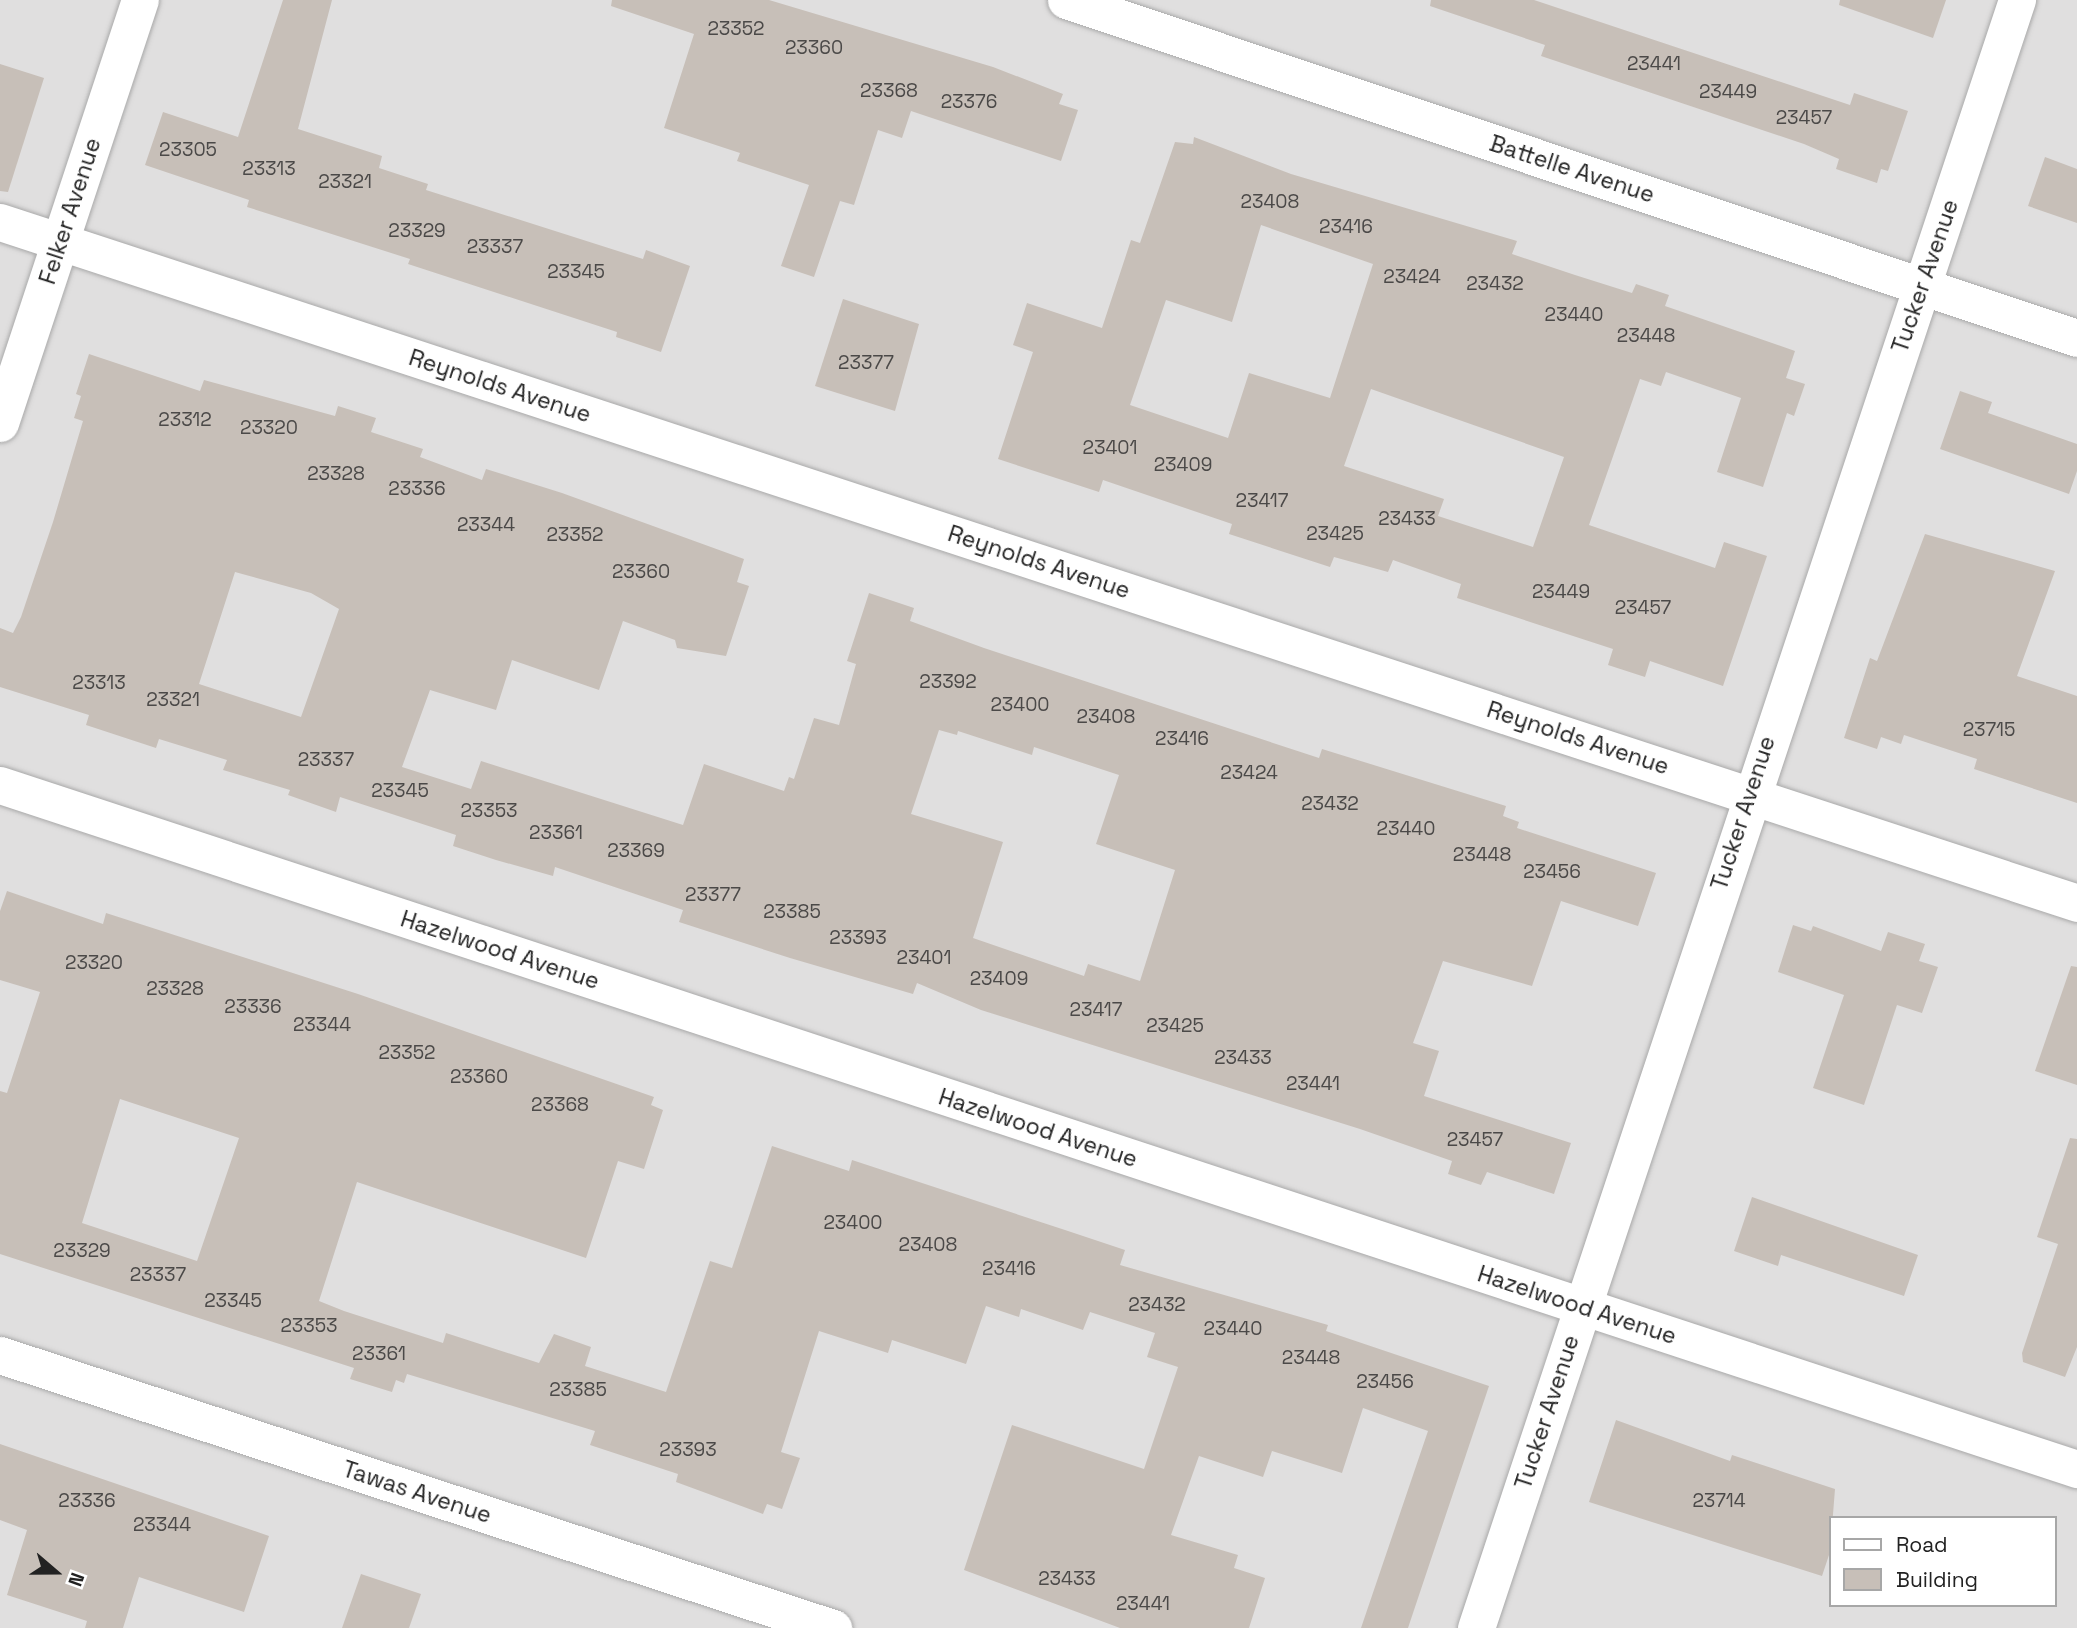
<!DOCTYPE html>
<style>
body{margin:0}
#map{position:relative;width:2077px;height:1628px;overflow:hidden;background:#f2efe9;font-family:"Space Grotesk",sans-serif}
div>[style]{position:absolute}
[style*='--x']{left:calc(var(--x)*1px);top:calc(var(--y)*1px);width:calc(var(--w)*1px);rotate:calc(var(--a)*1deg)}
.residential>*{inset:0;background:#e0dfdf}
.building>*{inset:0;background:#c7bfb8}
.roads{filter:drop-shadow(0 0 2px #a9a9a9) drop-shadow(0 0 2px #a9a9a9)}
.street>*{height:37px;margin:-18.5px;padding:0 18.5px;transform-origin:18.5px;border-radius:18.5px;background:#fff}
span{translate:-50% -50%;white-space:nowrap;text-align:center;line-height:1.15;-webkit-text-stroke:5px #fff;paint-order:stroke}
.number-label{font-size:19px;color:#4b4948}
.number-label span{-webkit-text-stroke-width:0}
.street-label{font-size:23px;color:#222}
.legend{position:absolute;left:1829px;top:1516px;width:228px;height:91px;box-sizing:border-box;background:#fff;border:2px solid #a7a7a7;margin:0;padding:9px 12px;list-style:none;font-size:21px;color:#222}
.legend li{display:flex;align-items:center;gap:14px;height:35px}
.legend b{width:35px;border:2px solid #a7a7a7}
.north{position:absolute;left:21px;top:1537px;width:70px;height:70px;-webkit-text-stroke:5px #fff;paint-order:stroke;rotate:110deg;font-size:19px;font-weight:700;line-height:28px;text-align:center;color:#222}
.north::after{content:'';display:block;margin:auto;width:24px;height:32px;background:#222;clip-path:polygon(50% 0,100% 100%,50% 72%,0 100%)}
</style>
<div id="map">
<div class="residential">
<i style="clip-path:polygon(evenodd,0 0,2077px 0,2077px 1628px,0 1628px,0 0,1830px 1518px,2054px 1518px,2054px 1605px,1830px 1605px,1830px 1518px)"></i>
</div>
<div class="building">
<i style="clip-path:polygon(283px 0,332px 0,298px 129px,382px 156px,379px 168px,428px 184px,426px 190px,643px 259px,646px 250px,690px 266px,661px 352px,616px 337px,617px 332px,408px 264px,410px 259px,247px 207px,249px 200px,145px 165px,163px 112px,238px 137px)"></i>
<i style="clip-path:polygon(612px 0,769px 0,993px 67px,1063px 94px,1059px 104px,1078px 110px,1061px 161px,911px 111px,902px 138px,878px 130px,854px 205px,840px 201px,814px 277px,781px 266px,809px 185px,737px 161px,740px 153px,664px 128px,694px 34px,611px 6px)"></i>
<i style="clip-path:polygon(1431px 0,1534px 0,1850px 105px,1854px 93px,1908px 111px,1888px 171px,1881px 169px,1877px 183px,1836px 169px,1839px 159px,1804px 144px,1541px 56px,1545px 45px,1430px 6px)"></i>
<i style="clip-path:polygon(1840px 0,1946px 0,1933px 38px,1839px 5px)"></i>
<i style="clip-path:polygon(0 64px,44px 78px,8px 192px,0 191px)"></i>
<i style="clip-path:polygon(evenodd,1194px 137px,1291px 174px,1517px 241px,1512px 254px,1575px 275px,1632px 293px,1636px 284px,1669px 295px,1665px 306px,1795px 351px,1786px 378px,1805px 384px,1794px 416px,1787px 413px,1763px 487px,1717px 472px,1741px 398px,1666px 372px,1661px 386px,1640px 379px,1589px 525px,1715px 568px,1724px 542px,1767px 556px,1723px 686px,1650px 661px,1645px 677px,1608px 665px,1613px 649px,1457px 598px,1461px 584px,1393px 560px,1388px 572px,1334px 557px,1330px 567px,1229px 534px,1232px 524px,1103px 480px,1099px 492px,998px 459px,1033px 352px,1013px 345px,1027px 303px,1102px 328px,1131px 240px,1140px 243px,1175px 142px,1193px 144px,1194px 137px,1261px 225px,1373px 264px,1330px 398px,1249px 373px,1228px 438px,1130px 405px,1166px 300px,1232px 322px,1261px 225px,1194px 137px,1371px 389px,1564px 457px,1533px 547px,1438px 516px,1444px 499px,1344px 466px,1371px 389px)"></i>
<i style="clip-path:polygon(2045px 157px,2077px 169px,2077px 223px,2028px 206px)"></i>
<i style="clip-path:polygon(843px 299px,919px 324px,895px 411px,815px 386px)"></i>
<i style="clip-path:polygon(evenodd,89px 354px,200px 391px,204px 380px,335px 416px,338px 406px,376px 418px,371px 432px,423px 449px,420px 457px,482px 480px,486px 469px,562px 493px,744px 559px,737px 582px,749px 586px,726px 656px,677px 648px,675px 640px,623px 621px,599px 690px,512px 660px,496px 710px,430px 690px,402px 767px,471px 789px,481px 761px,683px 825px,704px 764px,784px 791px,789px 777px,794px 779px,814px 718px,839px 725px,856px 664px,847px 661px,869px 593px,914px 608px,910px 621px,984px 648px,1319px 758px,1322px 749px,1506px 806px,1503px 816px,1519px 822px,1517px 828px,1656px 873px,1638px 926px,1561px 901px,1532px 986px,1443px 961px,1413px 1043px,1439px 1051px,1424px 1096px,1571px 1143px,1554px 1194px,1487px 1172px,1481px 1185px,1448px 1174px,1452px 1161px,1360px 1129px,981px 1010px,917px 983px,913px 994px,790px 958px,679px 922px,683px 910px,555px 867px,553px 876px,496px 860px,453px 846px,456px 835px,340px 797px,336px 812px,288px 795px,290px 790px,223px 770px,227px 760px,159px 739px,156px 748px,86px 725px,89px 715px,0 687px,0 628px,13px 633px,21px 617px,53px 522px,83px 421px,74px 418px,81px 396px,76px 394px,89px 354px,235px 572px,311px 593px,339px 609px,301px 717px,199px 684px,235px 572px,89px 354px,939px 730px,957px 735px,958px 731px,1032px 755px,1034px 747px,1119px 775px,1096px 844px,1175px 870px,1140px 981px,1088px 964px,1084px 976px,973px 938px,1003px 842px,911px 814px,939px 730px)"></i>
<i style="clip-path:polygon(1960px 391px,1992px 402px,1988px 413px,2077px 444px,2077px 471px,2069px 494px,1940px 449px)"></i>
<i style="clip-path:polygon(1925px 534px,2055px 571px,2017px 676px,2077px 696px,2077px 803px,1974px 769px,1977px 759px,1904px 735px,1901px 744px,1881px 737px,1877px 749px,1844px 738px,1870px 658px,1877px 661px)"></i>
<i style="clip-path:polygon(evenodd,7px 891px,103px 924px,106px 913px,358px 994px,654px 1097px,651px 1105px,663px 1110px,644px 1169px,618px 1161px,586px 1258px,357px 1182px,319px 1301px,344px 1311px,443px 1343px,446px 1333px,539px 1363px,554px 1334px,591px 1347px,585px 1366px,666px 1392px,710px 1261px,732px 1268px,772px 1146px,849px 1171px,852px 1160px,1065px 1230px,1125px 1250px,1120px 1265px,1328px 1325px,1326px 1331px,1489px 1386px,1408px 1628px,1361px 1628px,1428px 1431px,1363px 1408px,1342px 1473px,1272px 1451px,1263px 1477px,1199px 1456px,1171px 1535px,1238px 1555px,1234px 1568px,1265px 1578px,1249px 1628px,1120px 1628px,964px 1570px,1012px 1425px,1144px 1469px,1178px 1367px,1147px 1357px,1155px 1333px,1090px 1312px,1083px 1330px,1021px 1309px,1019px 1317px,986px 1306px,966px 1364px,892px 1340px,888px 1353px,819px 1331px,781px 1452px,800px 1458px,782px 1509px,767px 1504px,763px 1514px,676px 1482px,678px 1474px,590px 1445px,595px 1431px,407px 1374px,404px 1383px,396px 1380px,392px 1392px,350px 1379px,354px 1368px,0 1254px,0 1091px,7px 1093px,40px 992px,0 980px,0 911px,7px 891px,120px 1099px,239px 1138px,197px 1261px,82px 1223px,120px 1099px)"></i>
<i style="clip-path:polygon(1793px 925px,1811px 931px,1813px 926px,1881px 951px,1888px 932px,1925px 944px,1919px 961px,1938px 967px,1922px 1013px,1897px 1005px,1864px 1105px,1813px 1088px,1844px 995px,1778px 972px)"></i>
<i style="clip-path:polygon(2071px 966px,2077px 967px,2077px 1085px,2035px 1071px)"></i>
<i style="clip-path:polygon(2070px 1138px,2077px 1139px,2077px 1347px,2065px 1377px,2023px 1362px,2022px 1353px,2058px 1244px,2037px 1237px)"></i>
<i style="clip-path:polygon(1752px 1197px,1918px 1255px,1904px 1296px,1781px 1255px,1778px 1266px,1734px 1251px)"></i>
<i style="clip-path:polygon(1616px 1420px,1730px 1461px,1732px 1455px,1835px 1489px,1830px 1552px,1822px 1576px,1589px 1502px)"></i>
<i style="clip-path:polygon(0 1444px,269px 1536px,244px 1612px,139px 1577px,123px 1628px,85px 1628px,87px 1621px,7px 1595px,27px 1530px,0 1520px)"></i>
<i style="clip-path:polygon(361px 1574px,421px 1594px,409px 1628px,342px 1628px)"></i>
</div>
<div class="roads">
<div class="street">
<i style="--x:1066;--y:0;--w:1066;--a:18.49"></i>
<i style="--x:0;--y:222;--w:2186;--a:18.15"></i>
<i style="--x:0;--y:423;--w:446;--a:-71.7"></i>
<i style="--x:0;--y:785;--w:2187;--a:18.23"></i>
<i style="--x:0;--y:1355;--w:877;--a:18.15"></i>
<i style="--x:1476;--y:1628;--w:1716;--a:-71.62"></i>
</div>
</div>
<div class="number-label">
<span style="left:736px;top:29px">23352</span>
<span style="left:814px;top:48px">23360</span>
<span style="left:1654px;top:64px">23441</span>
<span style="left:889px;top:91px">23368</span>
<span style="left:1728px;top:92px">23449</span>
<span style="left:969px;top:102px">23376</span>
<span style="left:1804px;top:118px">23457</span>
<span style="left:188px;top:150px">23305</span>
<span style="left:269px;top:169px">23313</span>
<span style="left:345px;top:182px">23321</span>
<span style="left:1270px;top:202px">23408</span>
<span style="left:1346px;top:227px">23416</span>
<span style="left:417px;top:231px">23329</span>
<span style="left:495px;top:247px">23337</span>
<span style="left:576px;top:272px">23345</span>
<span style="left:1412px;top:277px">23424</span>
<span style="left:1495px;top:284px">23432</span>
<span style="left:1574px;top:315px">23440</span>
<span style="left:1646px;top:336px">23448</span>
<span style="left:866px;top:363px">23377</span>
<span style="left:185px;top:420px">23312</span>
<span style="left:269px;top:428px">23320</span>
<span style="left:1110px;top:448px">23401</span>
<span style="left:1183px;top:465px">23409</span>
<span style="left:336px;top:474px">23328</span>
<span style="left:417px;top:489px">23336</span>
<span style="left:1262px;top:501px">23417</span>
<span style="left:1407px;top:519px">23433</span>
<span style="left:486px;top:525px">23344</span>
<span style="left:1335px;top:534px">23425</span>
<span style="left:575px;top:535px">23352</span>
<span style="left:641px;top:572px">23360</span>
<span style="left:1561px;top:592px">23449</span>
<span style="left:1643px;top:608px">23457</span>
<span style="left:948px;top:682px">23392</span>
<span style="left:99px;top:683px">23313</span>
<span style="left:173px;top:700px">23321</span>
<span style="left:1020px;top:705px">23400</span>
<span style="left:1106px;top:717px">23408</span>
<span style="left:1989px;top:730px">23715</span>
<span style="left:1182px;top:739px">23416</span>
<span style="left:326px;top:760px">23337</span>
<span style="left:1249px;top:773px">23424</span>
<span style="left:400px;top:791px">23345</span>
<span style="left:1330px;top:804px">23432</span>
<span style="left:489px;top:811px">23353</span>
<span style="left:1406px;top:829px">23440</span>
<span style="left:556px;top:833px">23361</span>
<span style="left:636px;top:851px">23369</span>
<span style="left:1482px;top:855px">23448</span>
<span style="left:1552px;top:872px">23456</span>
<span style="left:713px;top:895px">23377</span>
<span style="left:792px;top:912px">23385</span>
<span style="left:858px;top:938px">23393</span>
<span style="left:924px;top:958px">23401</span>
<span style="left:94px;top:963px">23320</span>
<span style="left:999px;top:979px">23409</span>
<span style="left:175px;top:989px">23328</span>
<span style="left:253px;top:1007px">23336</span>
<span style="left:1096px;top:1010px">23417</span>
<span style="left:322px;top:1025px">23344</span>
<span style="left:1175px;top:1026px">23425</span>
<span style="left:407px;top:1053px">23352</span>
<span style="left:1243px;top:1058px">23433</span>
<span style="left:479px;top:1077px">23360</span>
<span style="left:1313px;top:1084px">23441</span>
<span style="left:560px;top:1105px">23368</span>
<span style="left:1475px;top:1140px">23457</span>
<span style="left:853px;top:1223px">23400</span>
<span style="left:928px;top:1245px">23408</span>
<span style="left:82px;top:1251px">23329</span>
<span style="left:1009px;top:1269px">23416</span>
<span style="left:158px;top:1275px">23337</span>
<span style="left:233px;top:1301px">23345</span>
<span style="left:1157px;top:1305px">23432</span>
<span style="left:309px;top:1326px">23353</span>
<span style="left:1233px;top:1329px">23440</span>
<span style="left:379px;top:1354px">23361</span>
<span style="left:1311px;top:1358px">23448</span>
<span style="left:1385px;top:1382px">23456</span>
<span style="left:578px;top:1390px">23385</span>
<span style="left:688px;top:1450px">23393</span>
<span style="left:87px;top:1501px">23336</span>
<span style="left:1719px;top:1501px">23714</span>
<span style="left:162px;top:1525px">23344</span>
<span style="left:1067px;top:1579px">23433</span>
<span style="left:1143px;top:1604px">23441</span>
</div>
<div class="street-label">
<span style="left:1572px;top:169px;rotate:18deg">Battelle Avenue</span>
<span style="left:70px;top:211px;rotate:-72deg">Felker Avenue</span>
<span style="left:1925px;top:276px;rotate:-71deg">Tucker Avenue</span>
<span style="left:500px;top:386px;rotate:18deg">Reynolds Avenue</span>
<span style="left:1039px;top:562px;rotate:18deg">Reynolds Avenue</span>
<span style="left:1578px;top:738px;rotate:18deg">Reynolds Avenue</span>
<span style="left:1743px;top:813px;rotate:-72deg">Tucker Avenue</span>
<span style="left:500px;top:950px;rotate:18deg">Hazelwood Avenue</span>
<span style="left:1038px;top:1128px;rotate:18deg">Hazelwood Avenue</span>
<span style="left:1577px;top:1305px;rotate:18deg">Hazelwood Avenue</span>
<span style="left:1547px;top:1412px;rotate:-72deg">Tucker Avenue</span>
<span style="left:417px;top:1492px;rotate:18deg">Tawas Avenue</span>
</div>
<ul class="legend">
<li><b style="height:9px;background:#fff"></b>Road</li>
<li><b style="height:19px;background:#c7bfb8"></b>Building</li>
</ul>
<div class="north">N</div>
</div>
